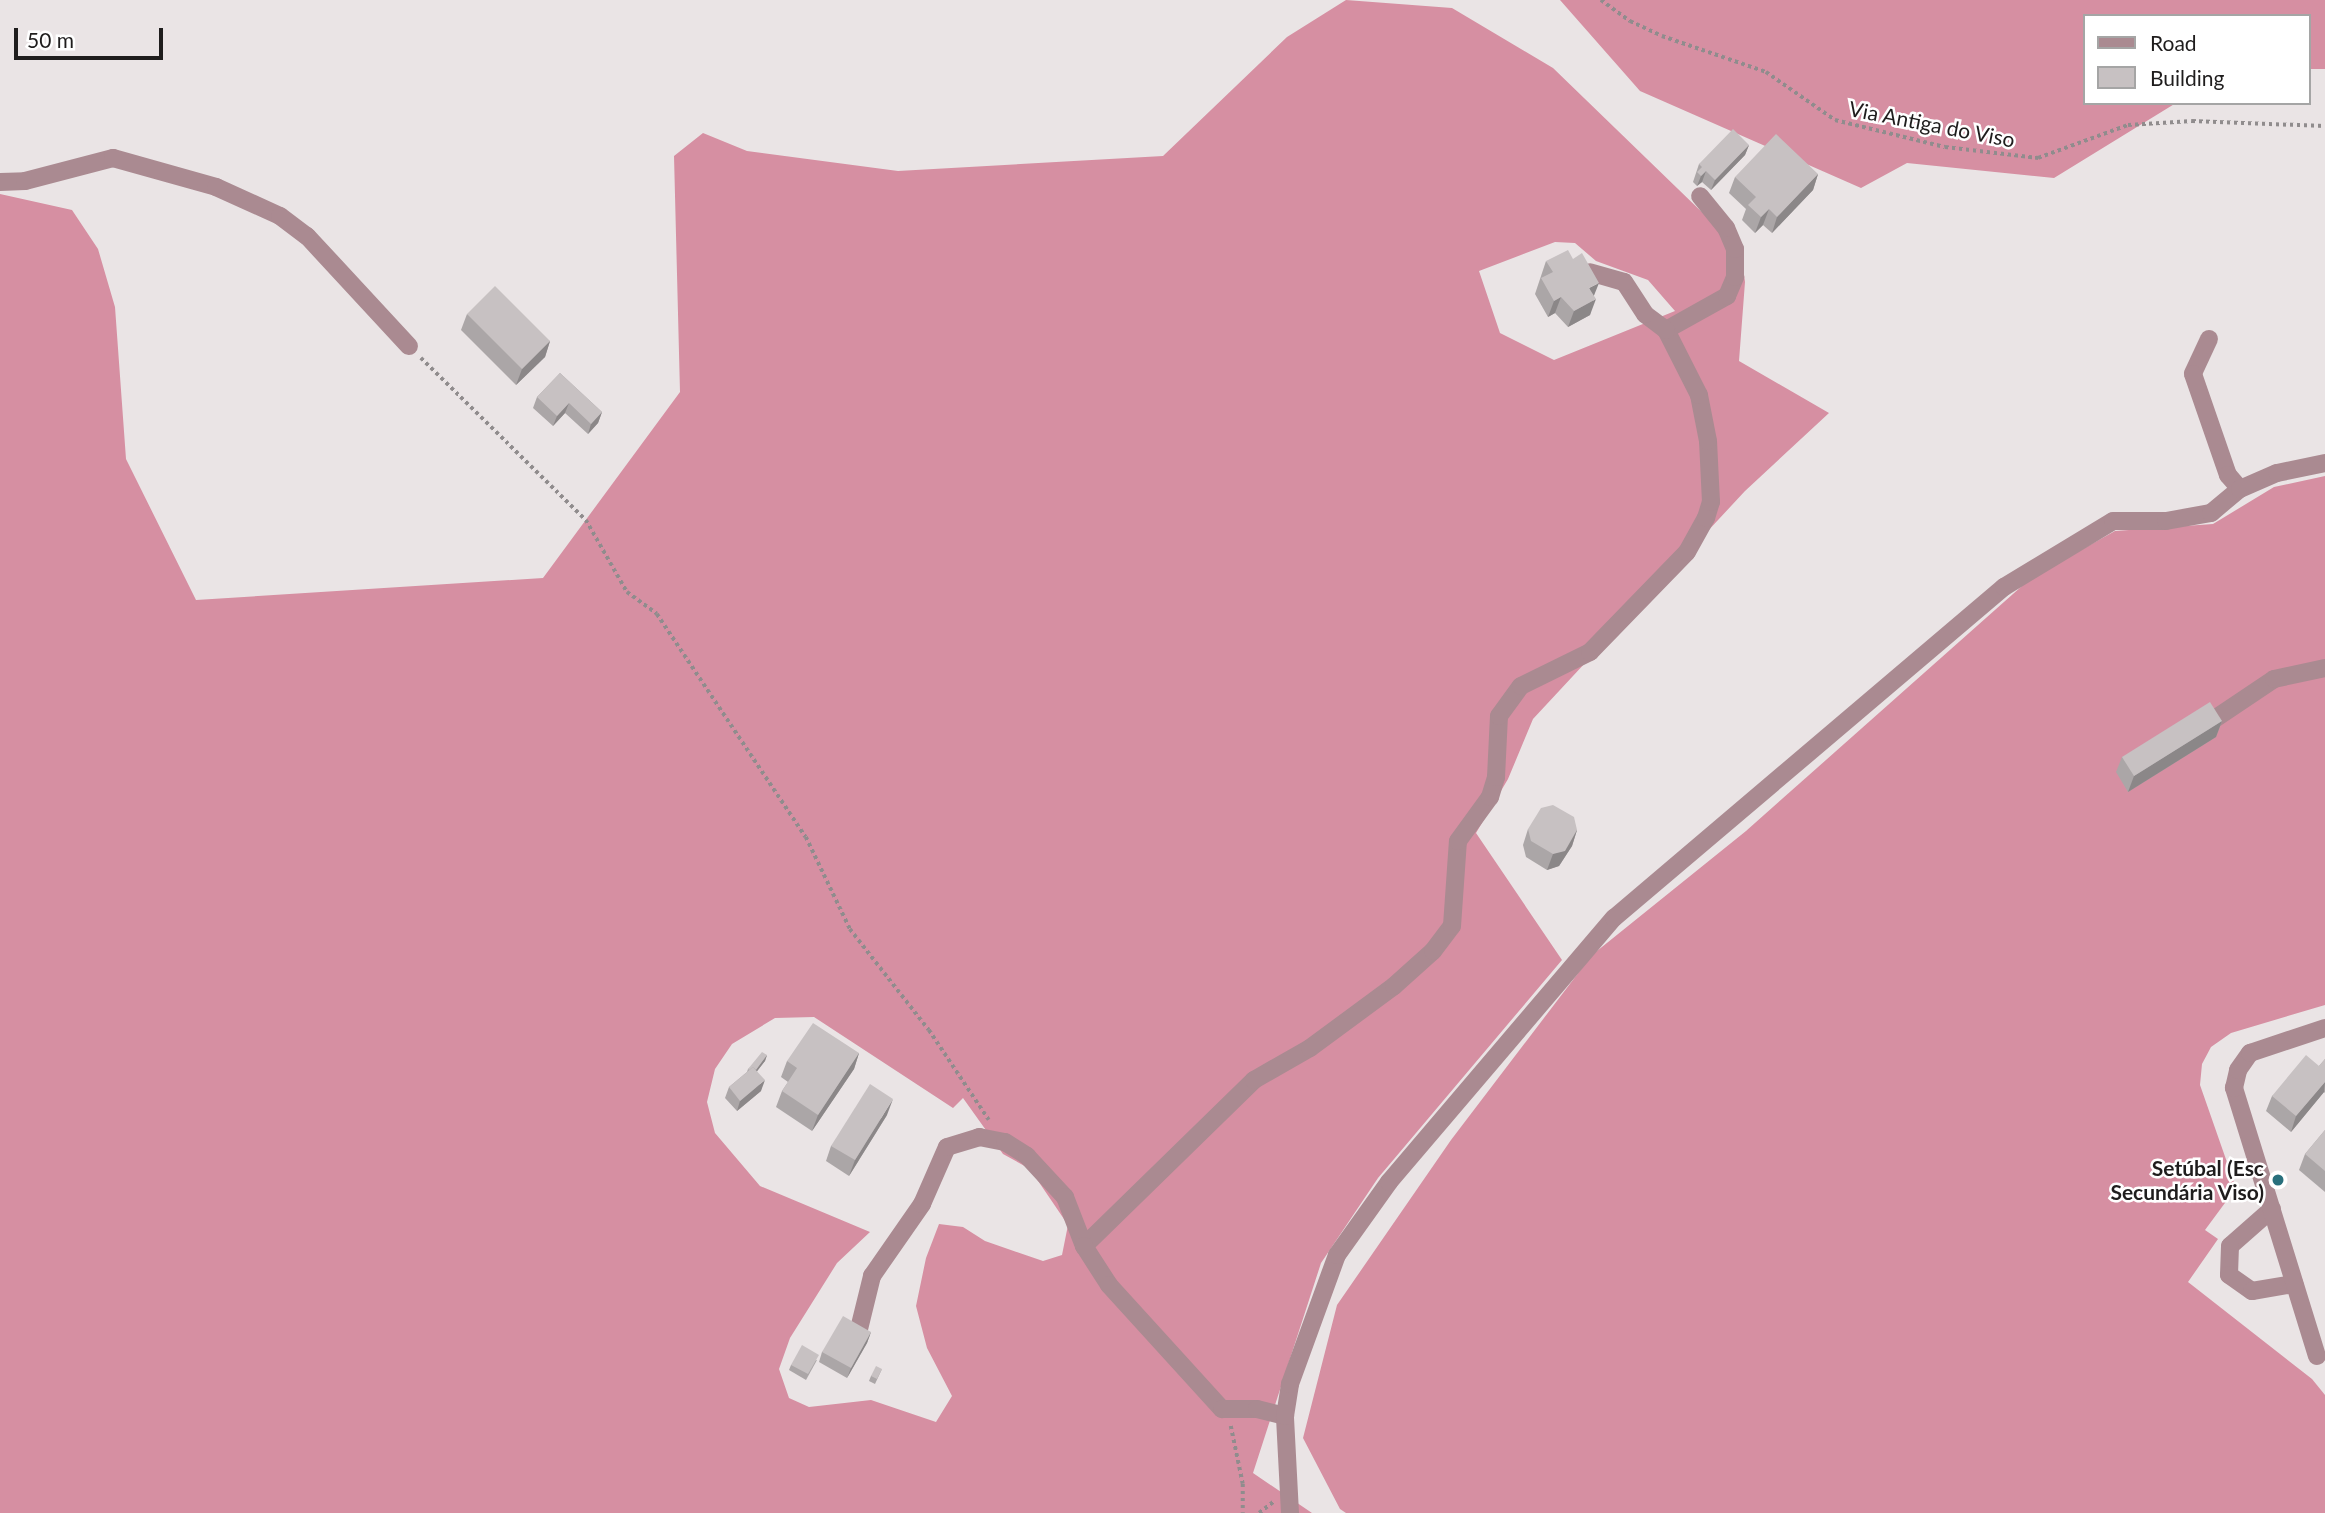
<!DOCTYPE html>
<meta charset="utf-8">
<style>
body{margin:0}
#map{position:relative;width:2325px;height:1513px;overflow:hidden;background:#eae4e5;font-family:Lato,sans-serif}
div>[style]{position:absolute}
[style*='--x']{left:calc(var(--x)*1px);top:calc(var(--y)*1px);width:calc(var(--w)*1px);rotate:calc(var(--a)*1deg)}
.forest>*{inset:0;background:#d68fa2}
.path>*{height:3.5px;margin-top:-1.75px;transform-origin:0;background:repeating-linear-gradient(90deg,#908c8d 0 3.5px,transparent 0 7px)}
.minor>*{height:18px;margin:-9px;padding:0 9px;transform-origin:9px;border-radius:9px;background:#aa8a91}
.wall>*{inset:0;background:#aba6a7}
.shaded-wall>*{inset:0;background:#8b8788}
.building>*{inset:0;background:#c7c1c2}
.dots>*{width:19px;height:19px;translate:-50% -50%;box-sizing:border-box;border:4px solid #fff;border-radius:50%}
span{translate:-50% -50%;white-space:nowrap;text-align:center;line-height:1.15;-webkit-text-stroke:5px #fff;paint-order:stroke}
.street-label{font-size:21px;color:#1f1d1d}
.poi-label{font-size:21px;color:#1f1d1d;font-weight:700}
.right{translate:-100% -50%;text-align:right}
.legend{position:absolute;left:2083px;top:14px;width:228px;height:91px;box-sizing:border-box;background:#fff;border:2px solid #a5a5a5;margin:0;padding:9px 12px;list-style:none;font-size:21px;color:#1f1d1d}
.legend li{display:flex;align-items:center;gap:14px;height:35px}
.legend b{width:35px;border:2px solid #a5a5a5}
.scale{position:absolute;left:14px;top:28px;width:149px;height:32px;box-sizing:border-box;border:4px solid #1f1d1d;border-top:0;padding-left:9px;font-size:21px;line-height:24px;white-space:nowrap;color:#1f1d1d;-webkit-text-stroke:5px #fff;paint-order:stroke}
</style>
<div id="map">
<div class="forest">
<i style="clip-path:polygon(evenodd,1346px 0,1452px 8px,1553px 68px,1709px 219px,1742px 259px,1745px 282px,1739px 361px,1829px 413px,1745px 491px,1533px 719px,1508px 779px,1476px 833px,1562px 960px,1378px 1178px,1321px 1263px,1253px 1473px,1312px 1513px,0 1513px,0 194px,72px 210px,98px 249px,115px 307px,126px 459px,196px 600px,543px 578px,680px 392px,674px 156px,703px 133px,747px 151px,898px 171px,1163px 156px,1287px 37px,1346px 0,1555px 242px,1575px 243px,1596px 261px,1648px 280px,1675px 311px,1554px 360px,1500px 333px,1479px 271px,1555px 242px,1346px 0,814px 1017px,953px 1108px,963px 1098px,1003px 1154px,1030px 1169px,1068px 1225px,1062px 1255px,1043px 1261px,985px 1241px,963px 1227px,939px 1224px,926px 1258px,916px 1306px,927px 1348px,952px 1396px,936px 1422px,871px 1400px,809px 1407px,789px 1398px,779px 1369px,790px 1338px,837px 1263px,870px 1232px,760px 1186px,715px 1133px,707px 1102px,715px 1069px,732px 1044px,775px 1018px,814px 1017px)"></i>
<i style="clip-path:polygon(1560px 0,2325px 0,2325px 69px,2309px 69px,2309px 16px,2085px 16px,2085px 103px,2176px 103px,2054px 178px,1907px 163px,1861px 188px,1640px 91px)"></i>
<i style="clip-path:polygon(2325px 476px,2325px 1005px,2231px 1033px,2211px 1047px,2202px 1064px,2200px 1085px,2236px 1188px,2205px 1230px,2218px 1239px,2188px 1282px,2312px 1379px,2325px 1395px,2325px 1513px,1346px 1513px,1340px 1509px,1303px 1438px,1337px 1305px,1451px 1140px,1592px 955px,1746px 831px,2031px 578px,2115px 531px,2213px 524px,2274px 487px)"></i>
</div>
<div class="path">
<i style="--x:1601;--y:0;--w:36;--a:36"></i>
<i style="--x:1630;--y:21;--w:35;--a:25"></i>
<i style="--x:1662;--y:36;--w:110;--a:19.1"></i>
<i style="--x:1766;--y:72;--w:84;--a:34.8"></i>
<i style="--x:1835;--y:120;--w:113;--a:13.8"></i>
<i style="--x:1945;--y:147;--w:94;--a:6.7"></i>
<i style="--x:2038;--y:158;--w:96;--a:-20.1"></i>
<i style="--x:2128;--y:125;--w:64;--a:-3.6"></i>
<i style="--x:2192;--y:121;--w:133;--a:2.2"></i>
<i style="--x:421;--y:358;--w:231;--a:44.5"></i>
<i style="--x:586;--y:520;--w:83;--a:60.3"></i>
<i style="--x:627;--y:592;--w:37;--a:36"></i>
<i style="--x:657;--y:614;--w:268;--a:56.3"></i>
<i style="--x:806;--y:837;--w:102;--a:64.4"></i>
<i style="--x:850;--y:929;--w:128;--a:52"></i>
<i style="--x:929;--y:1030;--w:108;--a:56.3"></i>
<i style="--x:1231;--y:1426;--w:59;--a:78.3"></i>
<i style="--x:1243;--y:1484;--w:29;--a:90"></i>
<i style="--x:1259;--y:1513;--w:18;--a:-38"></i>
</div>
<div class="minor">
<i style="--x:0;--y:182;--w:25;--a:-2"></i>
<i style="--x:25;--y:181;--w:91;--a:-14.6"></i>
<i style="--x:113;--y:158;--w:107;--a:15.7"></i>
<i style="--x:216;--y:187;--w:70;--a:24.4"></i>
<i style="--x:280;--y:216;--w:34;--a:37"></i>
<i style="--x:307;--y:236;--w:150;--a:47.2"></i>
<i style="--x:1666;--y:330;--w:70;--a:-29.1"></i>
<i style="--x:1727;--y:296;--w:21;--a:-67"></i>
<i style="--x:1735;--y:277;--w:28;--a:-90"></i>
<i style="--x:1735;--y:249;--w:23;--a:-113"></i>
<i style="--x:1726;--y:228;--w:41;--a:-129.1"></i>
<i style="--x:2209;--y:339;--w:38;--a:115"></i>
<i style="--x:2193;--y:374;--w:107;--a:70.9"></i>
<i style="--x:2228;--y:475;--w:18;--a:49"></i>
<i style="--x:2216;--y:718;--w:70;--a:-33.9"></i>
<i style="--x:2274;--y:679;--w:52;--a:-12.2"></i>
<i style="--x:2272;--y:1209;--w:56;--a:138.6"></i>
<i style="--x:2230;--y:1246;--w:29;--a:92"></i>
<i style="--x:2229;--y:1275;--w:28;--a:35"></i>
<i style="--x:2252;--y:1291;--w:43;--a:-9.5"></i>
<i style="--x:1084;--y:1246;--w:238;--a:-44.3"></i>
<i style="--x:1254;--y:1080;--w:64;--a:-29.7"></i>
<i style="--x:1310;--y:1048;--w:104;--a:-36.4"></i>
<i style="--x:1394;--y:986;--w:52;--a:-41.9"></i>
<i style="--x:1433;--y:951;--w:31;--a:-53"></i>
<i style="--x:1452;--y:926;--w:85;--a:-86"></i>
<i style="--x:1458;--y:841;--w:54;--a:-54"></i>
<i style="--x:1490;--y:797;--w:21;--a:-73"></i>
<i style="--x:1496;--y:777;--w:61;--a:-87.2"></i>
<i style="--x:1499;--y:716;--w:37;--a:-54"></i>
<i style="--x:1521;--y:686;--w:77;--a:-26.2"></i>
<i style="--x:1590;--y:652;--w:139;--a:-45.9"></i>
<i style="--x:1687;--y:552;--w:39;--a:-61"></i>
<i style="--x:1706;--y:518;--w:17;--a:-73"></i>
<i style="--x:1711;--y:502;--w:61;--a:-92.8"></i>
<i style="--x:1708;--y:441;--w:47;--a:-101.1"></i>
<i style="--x:1699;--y:395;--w:73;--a:-116.9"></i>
<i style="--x:1666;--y:330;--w:26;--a:-143"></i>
<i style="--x:1645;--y:314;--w:38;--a:-123"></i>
<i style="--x:1624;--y:282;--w:35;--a:-164"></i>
<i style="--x:859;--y:1329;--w:55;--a:-76.2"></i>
<i style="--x:872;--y:1276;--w:88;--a:-55.2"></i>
<i style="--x:922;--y:1204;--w:62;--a:-66.3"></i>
<i style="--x:947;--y:1147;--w:34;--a:-17"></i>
<i style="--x:979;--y:1137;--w:26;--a:11"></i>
<i style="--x:1005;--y:1142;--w:26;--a:32"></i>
<i style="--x:1027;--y:1156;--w:56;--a:47.2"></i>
<i style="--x:1065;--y:1197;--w:53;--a:68.8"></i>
<i style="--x:1084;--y:1246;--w:46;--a:57.3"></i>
<i style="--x:1109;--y:1285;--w:168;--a:47.7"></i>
<i style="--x:1222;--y:1409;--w:35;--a:0"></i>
<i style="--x:1257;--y:1409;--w:29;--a:14"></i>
<i style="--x:2317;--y:1356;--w:281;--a:-107.2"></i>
<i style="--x:2234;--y:1088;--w:18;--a:-77"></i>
<i style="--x:2238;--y:1070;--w:21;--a:-55"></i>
<i style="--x:2250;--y:1053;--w:79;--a:-18.4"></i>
<i style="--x:1290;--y:1513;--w:97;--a:-93"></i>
<i style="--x:1285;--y:1416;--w:32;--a:-81"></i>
<i style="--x:1290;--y:1384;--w:137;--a:-70"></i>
<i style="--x:1337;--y:1255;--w:90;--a:-54.5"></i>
<i style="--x:1389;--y:1182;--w:347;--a:-49.6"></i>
<i style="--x:1614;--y:918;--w:512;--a:-40.32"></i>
<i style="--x:2004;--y:587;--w:127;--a:-31.2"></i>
<i style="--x:2113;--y:521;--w:53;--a:0"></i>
<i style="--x:2166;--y:521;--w:46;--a:-10.1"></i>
<i style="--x:2211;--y:513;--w:38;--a:-40"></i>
<i style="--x:2240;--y:489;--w:40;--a:-23.4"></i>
<i style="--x:2277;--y:473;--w:49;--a:-11.8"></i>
</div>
<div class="wall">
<i style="clip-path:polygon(1749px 145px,1745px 155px,1711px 190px,1702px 182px,1697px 186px,1693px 182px,1699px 164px)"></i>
<i style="clip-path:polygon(1818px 174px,1813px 190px,1772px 233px,1763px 225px,1755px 233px,1742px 220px,1746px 209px,1729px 193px,1735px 177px)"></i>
<i style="clip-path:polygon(1546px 261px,1594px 296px,1590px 315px,1568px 327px,1555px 313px,1548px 317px,1535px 294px)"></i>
<i style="clip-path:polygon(467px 314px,550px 341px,545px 357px,516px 385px,461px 330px)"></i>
<i style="clip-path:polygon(560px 373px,602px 412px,598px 423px,588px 434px,565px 413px,553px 426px,533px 408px,537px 397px)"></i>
<i style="clip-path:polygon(2222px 721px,2216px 737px,2128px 792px,2116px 772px,2122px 757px)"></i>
<i style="clip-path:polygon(1528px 829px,1577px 830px,1572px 846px,1559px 866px,1547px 870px,1526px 857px,1523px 845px)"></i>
<i style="clip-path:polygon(859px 1053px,854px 1069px,812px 1131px,776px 1107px,782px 1091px,788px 1082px,781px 1077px,787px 1061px)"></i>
<i style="clip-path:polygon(767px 1055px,765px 1061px,757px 1071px,761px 1091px,737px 1111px,725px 1098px,729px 1087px,747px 1072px,748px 1069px)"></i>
<i style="clip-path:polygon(2325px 1059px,2325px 1093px,2324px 1092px,2291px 1132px,2266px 1111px,2272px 1096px,2319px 1066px)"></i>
<i style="clip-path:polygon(887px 1115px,849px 1176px,826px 1161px,831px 1146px)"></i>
<i style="clip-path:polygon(2325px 1130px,2325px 1192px,2299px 1170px,2305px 1154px)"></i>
<i style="clip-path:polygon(871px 1332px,867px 1343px,847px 1378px,819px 1362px,822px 1352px)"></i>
<i style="clip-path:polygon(817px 1360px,806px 1380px,789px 1370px,791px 1365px)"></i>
<i style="clip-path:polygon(882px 1369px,875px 1384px,869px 1381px,871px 1376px)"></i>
</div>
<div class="shaded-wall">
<i style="clip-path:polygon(1749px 145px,1745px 155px,1711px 190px,1715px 180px)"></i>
<i style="clip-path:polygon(1706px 171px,1702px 182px,1697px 186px,1701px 176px)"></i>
<i style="clip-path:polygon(1818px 174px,1813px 190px,1772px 233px,1777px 217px)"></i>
<i style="clip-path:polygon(1769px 209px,1763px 225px,1755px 233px,1761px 217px)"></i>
<i style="clip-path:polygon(1599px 283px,1593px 298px,1589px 288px)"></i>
<i style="clip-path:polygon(1561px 297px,1555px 313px,1548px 317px,1554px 301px)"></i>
<i style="clip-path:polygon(1596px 299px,1590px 315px,1568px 327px,1574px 311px)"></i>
<i style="clip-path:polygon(550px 341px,545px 357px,516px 385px,522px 369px)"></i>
<i style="clip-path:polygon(569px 403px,565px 413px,553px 426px,557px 416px)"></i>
<i style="clip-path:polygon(602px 412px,598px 423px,588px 434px,591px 424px)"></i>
<i style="clip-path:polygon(2222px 721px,2216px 737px,2128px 792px,2134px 776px)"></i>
<i style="clip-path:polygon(1577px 830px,1572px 846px,1559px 866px,1547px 870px,1553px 854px)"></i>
<i style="clip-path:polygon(859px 1053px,854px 1069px,812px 1131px,818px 1115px)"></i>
<i style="clip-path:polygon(767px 1055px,765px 1061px,751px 1079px,753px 1073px)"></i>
<i style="clip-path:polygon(765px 1080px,761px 1091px,737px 1111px,740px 1101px)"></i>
<i style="clip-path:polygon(2325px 1082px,2324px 1092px,2291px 1132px,2296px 1116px)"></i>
<i style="clip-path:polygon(893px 1099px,887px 1115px,849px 1176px,855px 1160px)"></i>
<i style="clip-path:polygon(871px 1332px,867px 1343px,847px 1378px,851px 1368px)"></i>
</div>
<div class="building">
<i style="clip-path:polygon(1733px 129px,1749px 145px,1715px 180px,1706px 171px,1701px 176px,1697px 172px,1702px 167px,1699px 164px)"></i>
<i style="clip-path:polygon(1776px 134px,1818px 174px,1777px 217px,1769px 209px,1761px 217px,1748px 205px,1756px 197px,1735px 177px)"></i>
<i style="clip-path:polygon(1568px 250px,1573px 259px,1582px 253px,1599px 283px,1589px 288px,1596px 299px,1574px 311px,1561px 297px,1554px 301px,1541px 278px,1553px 272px,1546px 261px)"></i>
<i style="clip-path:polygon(495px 286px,550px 341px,522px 369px,467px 314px)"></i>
<i style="clip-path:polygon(560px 373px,602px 412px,591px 424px,569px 403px,557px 416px,537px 397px)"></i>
<i style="clip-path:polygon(2210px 702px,2222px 721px,2134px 776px,2122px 757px)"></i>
<i style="clip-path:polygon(1553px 805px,1574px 817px,1577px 830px,1565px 851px,1553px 854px,1531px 841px,1528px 829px,1541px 808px)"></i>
<i style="clip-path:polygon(813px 1023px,859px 1053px,818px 1115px,782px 1091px,797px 1068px,787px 1061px)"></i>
<i style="clip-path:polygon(762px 1052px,767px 1055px,756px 1070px,753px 1067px,749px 1070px,748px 1069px)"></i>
<i style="clip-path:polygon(2306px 1055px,2319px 1066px,2325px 1059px,2325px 1082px,2296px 1116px,2272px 1096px)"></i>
<i style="clip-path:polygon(753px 1067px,765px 1080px,740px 1101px,729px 1087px)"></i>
<i style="clip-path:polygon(870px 1084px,893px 1099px,855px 1160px,831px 1146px)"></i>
<i style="clip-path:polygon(2325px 1130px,2325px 1171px,2305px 1154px)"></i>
<i style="clip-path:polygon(843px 1316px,871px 1332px,851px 1368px,822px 1352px)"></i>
<i style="clip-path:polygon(802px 1345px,819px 1355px,808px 1374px,791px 1365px)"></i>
<i style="clip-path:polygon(876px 1366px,882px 1369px,877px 1379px,871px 1376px)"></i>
</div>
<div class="dots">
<i style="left:2278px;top:1180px;background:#286f7c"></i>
</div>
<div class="street-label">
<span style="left:1932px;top:124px;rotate:11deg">Via Antiga do Viso</span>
</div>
<div class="poi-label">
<span class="right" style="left:2264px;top:1180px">Setúbal (Esc<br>Secundária Viso)</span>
</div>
<ul class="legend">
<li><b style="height:9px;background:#aa8a91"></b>Road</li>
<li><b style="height:19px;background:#c7c1c2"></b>Building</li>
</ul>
<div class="scale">50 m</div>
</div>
